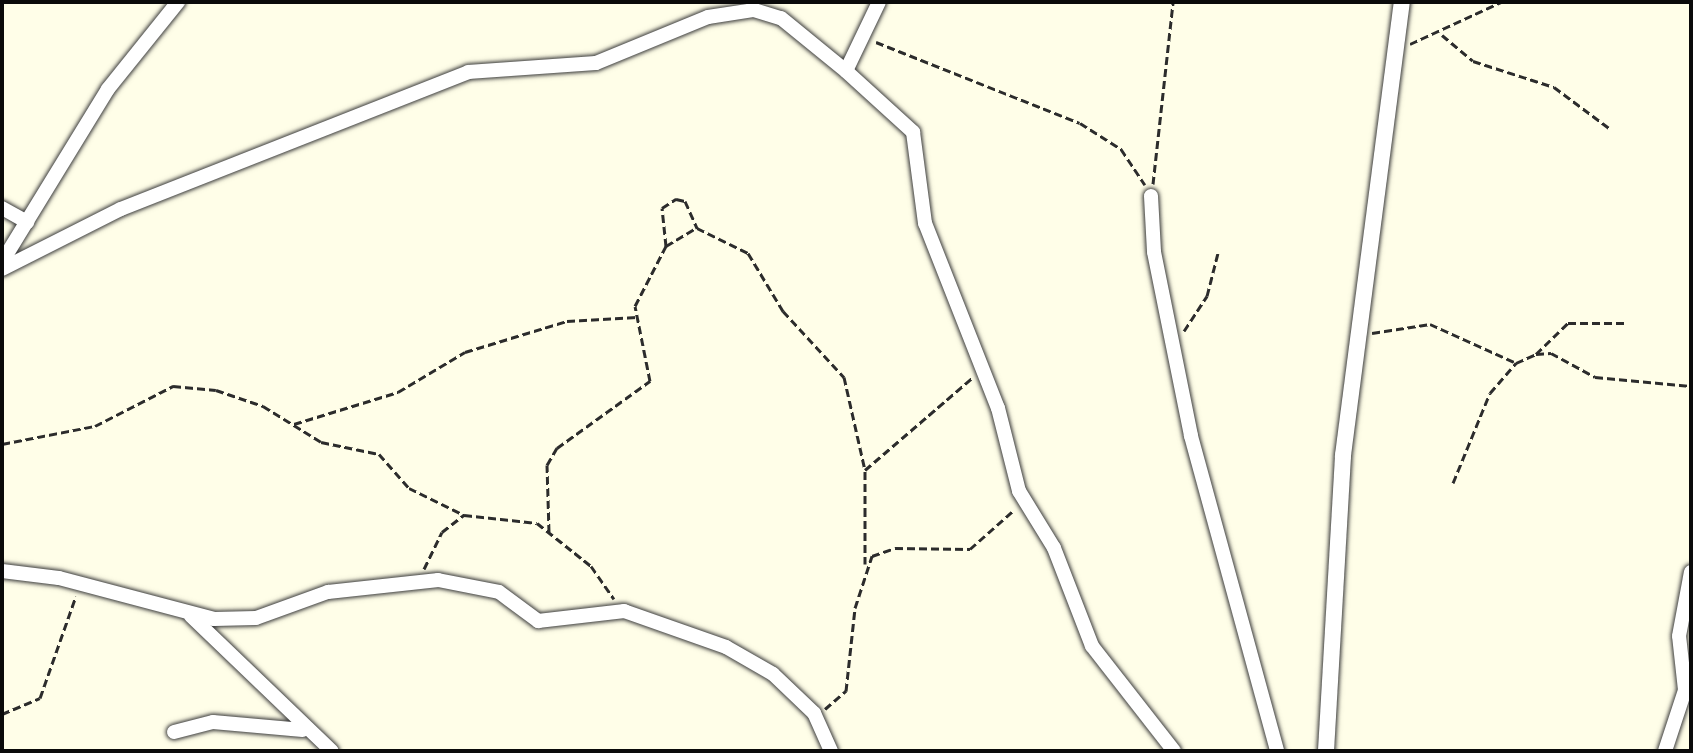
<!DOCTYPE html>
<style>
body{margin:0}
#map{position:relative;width:1693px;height:753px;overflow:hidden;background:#fffee8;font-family:"Libre Baskerville",serif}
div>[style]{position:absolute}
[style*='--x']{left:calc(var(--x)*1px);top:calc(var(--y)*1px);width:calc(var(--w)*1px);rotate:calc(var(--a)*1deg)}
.path>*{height:3px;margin-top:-1.5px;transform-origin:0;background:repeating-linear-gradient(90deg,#2c2c2c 0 8px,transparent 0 12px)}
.roads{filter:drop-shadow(0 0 2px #3d3d3d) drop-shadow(0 0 2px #3d3d3d)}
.minor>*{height:14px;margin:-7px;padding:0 7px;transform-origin:7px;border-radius:7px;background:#fff}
.tertiary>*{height:16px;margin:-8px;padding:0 8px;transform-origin:8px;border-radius:8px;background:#fff}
span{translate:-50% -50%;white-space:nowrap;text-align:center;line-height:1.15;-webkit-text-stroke:8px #fff;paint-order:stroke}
.frame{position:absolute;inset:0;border:4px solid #0a0a0a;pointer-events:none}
</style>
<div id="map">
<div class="path">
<i style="--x:1442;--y:35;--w:40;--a:40"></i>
<i style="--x:1473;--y:61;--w:85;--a:17.8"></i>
<i style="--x:1554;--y:87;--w:69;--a:36.7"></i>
<i style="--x:876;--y:42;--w:219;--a:21.7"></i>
<i style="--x:1080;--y:123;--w:49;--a:32.4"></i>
<i style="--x:1121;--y:149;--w:43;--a:56.3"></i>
<i style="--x:1410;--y:44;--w:100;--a:-24.8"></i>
<i style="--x:1153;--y:184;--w:183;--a:-83.7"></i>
<i style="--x:666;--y:246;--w:35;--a:-31"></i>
<i style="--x:1184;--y:331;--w:42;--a:-56.7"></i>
<i style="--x:1207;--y:296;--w:44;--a:-75.7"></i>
<i style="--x:1372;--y:333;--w:59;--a:-8.8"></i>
<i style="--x:1430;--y:324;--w:92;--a:24.3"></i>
<i style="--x:1536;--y:354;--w:45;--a:-44.1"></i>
<i style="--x:1568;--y:323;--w:57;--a:0"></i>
<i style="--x:294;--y:424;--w:109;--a:-17.1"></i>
<i style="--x:398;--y:392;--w:78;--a:-30.8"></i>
<i style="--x:465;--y:352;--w:107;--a:-16.9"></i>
<i style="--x:567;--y:321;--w:70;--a:-3.3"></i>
<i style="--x:2;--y:444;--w:95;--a:-11"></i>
<i style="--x:95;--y:426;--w:88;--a:-27.1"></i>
<i style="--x:173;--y:386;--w:43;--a:5.3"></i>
<i style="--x:216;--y:390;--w:50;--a:18.8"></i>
<i style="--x:263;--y:406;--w:68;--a:31.8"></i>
<i style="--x:321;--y:442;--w:59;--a:11.7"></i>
<i style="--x:379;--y:454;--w:45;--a:48.6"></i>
<i style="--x:409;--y:488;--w:61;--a:26.1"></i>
<i style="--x:464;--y:515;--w:73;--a:6.3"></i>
<i style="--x:537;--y:523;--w:69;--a:38.5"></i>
<i style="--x:591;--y:566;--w:40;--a:55.1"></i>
<i style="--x:1453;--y:483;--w:97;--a:-67.7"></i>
<i style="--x:1490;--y:393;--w:40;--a:-49"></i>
<i style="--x:1516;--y:363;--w:22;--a:-24"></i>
<i style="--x:1536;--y:354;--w:15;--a:-4"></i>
<i style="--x:1551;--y:353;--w:50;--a:28.6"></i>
<i style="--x:1595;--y:377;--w:96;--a:5.4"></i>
<i style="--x:549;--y:532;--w:67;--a:-91.7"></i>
<i style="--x:547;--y:465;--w:20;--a:-60"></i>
<i style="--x:557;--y:448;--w:115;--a:-35.8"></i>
<i style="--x:650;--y:381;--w:76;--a:-101.3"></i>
<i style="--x:635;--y:306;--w:68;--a:-62.7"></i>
<i style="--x:666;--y:246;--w:38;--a:-96"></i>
<i style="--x:662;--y:208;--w:17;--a:-33"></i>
<i style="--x:676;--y:199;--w:9;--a:13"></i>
<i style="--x:685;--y:201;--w:30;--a:66"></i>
<i style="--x:697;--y:228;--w:57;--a:26.1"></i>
<i style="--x:748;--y:253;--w:68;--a:58.9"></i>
<i style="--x:783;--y:311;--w:90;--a:47.3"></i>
<i style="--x:844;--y:377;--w:95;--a:77.3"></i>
<i style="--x:865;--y:564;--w:94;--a:-90"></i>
<i style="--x:865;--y:470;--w:141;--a:-40.7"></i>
<i style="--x:424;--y:569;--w:41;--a:-64.1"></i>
<i style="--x:442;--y:532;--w:28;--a:-38"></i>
<i style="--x:825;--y:709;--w:28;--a:-41"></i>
<i style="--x:846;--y:691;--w:83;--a:-83.8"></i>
<i style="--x:855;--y:608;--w:55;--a:-71.9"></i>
<i style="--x:872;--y:556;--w:24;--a:-19"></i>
<i style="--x:895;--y:548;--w:75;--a:0.8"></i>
<i style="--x:970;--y:549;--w:59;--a:-41.6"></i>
<i style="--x:2;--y:714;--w:41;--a:-22.8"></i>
<i style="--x:40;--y:698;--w:108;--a:-70.6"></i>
</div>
<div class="roads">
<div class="minor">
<i style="--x:879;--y:2;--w:76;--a:115.6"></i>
<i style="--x:846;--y:71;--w:91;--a:42.3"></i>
<i style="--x:913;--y:132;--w:92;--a:82.5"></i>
<i style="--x:925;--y:223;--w:199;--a:68.5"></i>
<i style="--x:998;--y:408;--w:86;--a:75.8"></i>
<i style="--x:1019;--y:491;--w:67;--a:58.4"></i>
<i style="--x:1054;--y:548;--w:105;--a:68.8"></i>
<i style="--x:1092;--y:646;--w:133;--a:52"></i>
<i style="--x:1151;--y:196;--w:56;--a:86.9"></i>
<i style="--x:1154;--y:252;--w:188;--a:78.6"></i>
<i style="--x:1191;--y:436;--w:327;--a:74.7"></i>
<i style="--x:2;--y:208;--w:29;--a:29"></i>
<i style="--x:2;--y:262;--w:203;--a:-58.5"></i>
<i style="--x:108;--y:89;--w:112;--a:-51.2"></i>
<i style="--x:2;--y:269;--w:133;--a:-26.8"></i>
<i style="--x:121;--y:209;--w:373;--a:-21.5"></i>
<i style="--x:468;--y:72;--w:128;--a:-4"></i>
<i style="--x:596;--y:63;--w:121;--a:-22.3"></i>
<i style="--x:708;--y:17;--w:47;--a:-8.7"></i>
<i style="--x:754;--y:10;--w:28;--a:17"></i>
<i style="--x:781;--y:18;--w:84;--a:39.2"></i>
<i style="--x:2;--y:571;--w:57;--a:7"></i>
<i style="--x:59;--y:578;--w:160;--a:14.8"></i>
<i style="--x:214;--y:619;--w:42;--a:-1.4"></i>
<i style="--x:256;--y:618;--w:77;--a:-19.9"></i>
<i style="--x:328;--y:592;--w:111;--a:-6.2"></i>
<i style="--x:438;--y:580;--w:62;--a:11.1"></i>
<i style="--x:499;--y:592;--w:49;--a:36.6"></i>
<i style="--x:538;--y:621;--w:87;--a:-6.6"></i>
<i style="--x:624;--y:611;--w:108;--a:19.4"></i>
<i style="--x:726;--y:647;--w:54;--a:29.9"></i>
<i style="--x:773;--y:674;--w:57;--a:43.6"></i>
<i style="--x:814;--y:713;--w:42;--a:65.9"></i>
<i style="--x:191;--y:616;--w:195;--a:43.8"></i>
<i style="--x:174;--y:732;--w:40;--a:-14.4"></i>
<i style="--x:213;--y:722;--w:90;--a:5.1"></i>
<i style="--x:1665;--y:751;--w:64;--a:-71.8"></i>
<i style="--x:1685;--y:690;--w:54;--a:-96.3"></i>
<i style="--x:1679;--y:636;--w:65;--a:-79.4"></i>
</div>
<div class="tertiary">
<i style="--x:1326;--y:751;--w:296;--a:-86.7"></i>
<i style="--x:1343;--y:455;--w:457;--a:-82.6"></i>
</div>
</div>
<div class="frame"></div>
</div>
